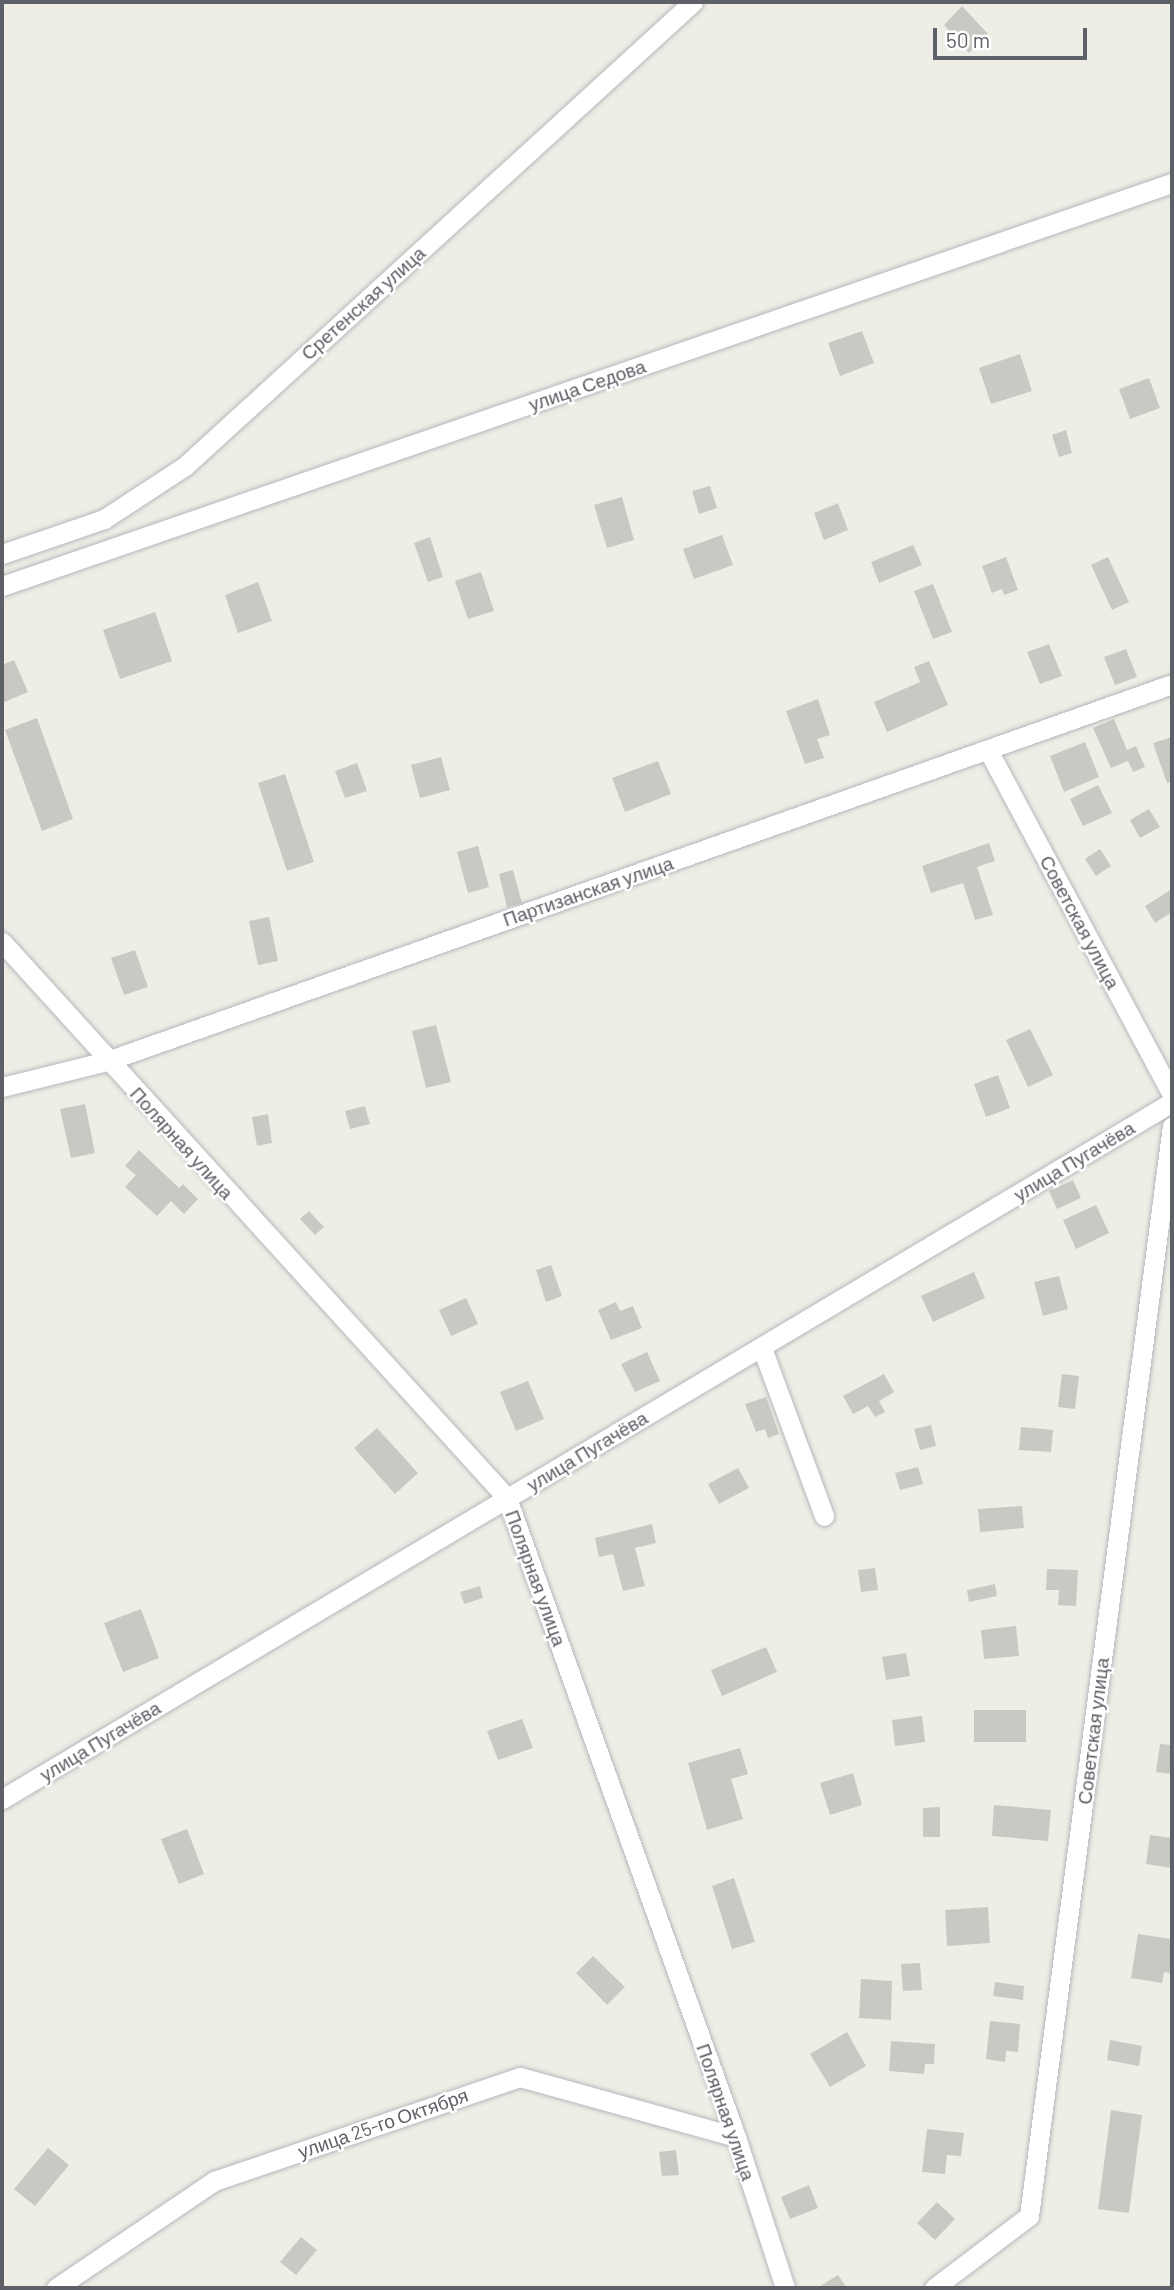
<!DOCTYPE html>
<meta charset="utf-8">
<style>
body{margin:0}
#map{position:relative;width:1174px;height:2290px;overflow:hidden;background:#efeee6;font-family:Barlow,sans-serif}
div>[style]{position:absolute}
[style*='--x']{left:calc(var(--x)*1px);top:calc(var(--y)*1px);width:calc(var(--w)*1px);rotate:calc(var(--a)*1deg)}
.building>*{inset:0;background:#cac8c3}
.roads{filter:drop-shadow(0 0 2px #b6b7bc) drop-shadow(0 0 2px #b6b7bc)}
.street>*{height:19px;margin:-9.5px;padding:0 9.5px;transform-origin:9.5px;border-radius:9.5px;background:#fff}
span{translate:-50% -50%;white-space:nowrap;text-align:center;line-height:1.15;-webkit-text-stroke:5px #fff;paint-order:stroke}
.street-label{font-size:19px;color:#5d6066}
.frame{position:absolute;inset:0;border:4px solid #5d6066;pointer-events:none}
.scale{position:absolute;left:933px;top:28px;width:154px;height:32px;box-sizing:border-box;border:4px solid #5d6066;border-top:0;padding-left:9px;font-size:21px;line-height:24px;white-space:nowrap;color:#5d6066;-webkit-text-stroke:5px #fff;paint-order:stroke}
</style>
<div id="map">
<div class="building">
<i style="clip-path:polygon(962px 6px,988px 34px,969px 53px,944px 25px)"></i>
<i style="clip-path:polygon(862px 331px,874px 363px,840px 376px,828px 343px)"></i>
<i style="clip-path:polygon(1020px 354px,1032px 391px,991px 404px,979px 368px)"></i>
<i style="clip-path:polygon(1149px 378px,1160px 408px,1130px 419px,1119px 389px)"></i>
<i style="clip-path:polygon(1066px 430px,1072px 453px,1059px 457px,1052px 435px)"></i>
<i style="clip-path:polygon(710px 486px,717px 508px,699px 514px,692px 491px)"></i>
<i style="clip-path:polygon(622px 497px,634px 540px,607px 548px,594px 505px)"></i>
<i style="clip-path:polygon(838px 503px,848px 530px,824px 540px,814px 513px)"></i>
<i style="clip-path:polygon(722px 535px,733px 565px,694px 579px,683px 549px)"></i>
<i style="clip-path:polygon(430px 537px,443px 577px,428px 582px,414px 543px)"></i>
<i style="clip-path:polygon(913px 545px,922px 565px,879px 583px,871px 562px)"></i>
<i style="clip-path:polygon(1006px 557px,1018px 590px,1004px 595px,1002px 589px,992px 593px,982px 566px)"></i>
<i style="clip-path:polygon(1108px 557px,1129px 602px,1112px 610px,1091px 565px)"></i>
<i style="clip-path:polygon(481px 572px,494px 611px,468px 619px,455px 581px)"></i>
<i style="clip-path:polygon(258px 582px,272px 621px,238px 633px,225px 595px)"></i>
<i style="clip-path:polygon(933px 584px,952px 632px,933px 639px,914px 591px)"></i>
<i style="clip-path:polygon(155px 612px,172px 661px,120px 679px,103px 630px)"></i>
<i style="clip-path:polygon(1049px 644px,1062px 676px,1040px 684px,1027px 652px)"></i>
<i style="clip-path:polygon(1126px 649px,1137px 677px,1115px 685px,1104px 657px)"></i>
<i style="clip-path:polygon(14px 660px,28px 692px,2px 703px,2px 665px)"></i>
<i style="clip-path:polygon(929px 661px,948px 705px,887px 732px,874px 702px,920px 682px,914px 667px)"></i>
<i style="clip-path:polygon(818px 699px,830px 735px,817px 739px,824px 758px,805px 764px,786px 711px)"></i>
<i style="clip-path:polygon(37px 718px,73px 819px,42px 831px,5px 730px)"></i>
<i style="clip-path:polygon(1114px 719px,1127px 750px,1136px 746px,1145px 767px,1133px 772px,1128px 761px,1111px 768px,1093px 728px)"></i>
<i style="clip-path:polygon(1172px 737px,1172px 781px,1167px 783px,1153px 743px)"></i>
<i style="clip-path:polygon(1085px 742px,1099px 777px,1064px 792px,1050px 756px)"></i>
<i style="clip-path:polygon(441px 757px,450px 790px,420px 798px,411px 765px)"></i>
<i style="clip-path:polygon(658px 761px,671px 794px,625px 812px,612px 778px)"></i>
<i style="clip-path:polygon(357px 763px,367px 791px,345px 798px,335px 771px)"></i>
<i style="clip-path:polygon(285px 774px,314px 862px,287px 871px,258px 783px)"></i>
<i style="clip-path:polygon(1098px 785px,1112px 813px,1083px 826px,1070px 799px)"></i>
<i style="clip-path:polygon(1149px 809px,1160px 827px,1140px 838px,1130px 820px)"></i>
<i style="clip-path:polygon(989px 843px,995px 861px,977px 867px,993px 915px,975px 920px,963px 883px,931px 893px,922px 866px)"></i>
<i style="clip-path:polygon(478px 846px,489px 887px,468px 893px,457px 852px)"></i>
<i style="clip-path:polygon(1100px 849px,1111px 866px,1096px 876px,1085px 859px)"></i>
<i style="clip-path:polygon(513px 870px,522px 903px,507px 907px,499px 874px)"></i>
<i style="clip-path:polygon(1172px 889px,1172px 912px,1155px 923px,1145px 906px)"></i>
<i style="clip-path:polygon(269px 917px,278px 961px,258px 965px,249px 921px)"></i>
<i style="clip-path:polygon(135px 950px,148px 987px,124px 995px,111px 958px)"></i>
<i style="clip-path:polygon(436px 1025px,451px 1082px,426px 1088px,412px 1031px)"></i>
<i style="clip-path:polygon(1030px 1029px,1053px 1075px,1028px 1087px,1006px 1040px)"></i>
<i style="clip-path:polygon(998px 1075px,1010px 1108px,986px 1117px,974px 1084px)"></i>
<i style="clip-path:polygon(85px 1104px,95px 1153px,71px 1158px,60px 1109px)"></i>
<i style="clip-path:polygon(365px 1106px,370px 1124px,350px 1129px,345px 1111px)"></i>
<i style="clip-path:polygon(268px 1114px,272px 1143px,257px 1146px,252px 1117px)"></i>
<i style="clip-path:polygon(139px 1150px,179px 1188px,183px 1184px,198px 1199px,184px 1214px,171px 1201px,157px 1216px,125px 1187px,136px 1175px,125px 1166px)"></i>
<i style="clip-path:polygon(1073px 1180px,1081px 1198px,1057px 1209px,1049px 1191px)"></i>
<i style="clip-path:polygon(1096px 1205px,1109px 1233px,1076px 1249px,1063px 1220px)"></i>
<i style="clip-path:polygon(309px 1211px,324px 1227px,315px 1235px,300px 1219px)"></i>
<i style="clip-path:polygon(551px 1265px,562px 1296px,546px 1302px,536px 1270px)"></i>
<i style="clip-path:polygon(974px 1272px,985px 1298px,933px 1322px,921px 1296px)"></i>
<i style="clip-path:polygon(1059px 1276px,1068px 1309px,1043px 1316px,1034px 1282px)"></i>
<i style="clip-path:polygon(466px 1298px,478px 1324px,451px 1336px,439px 1310px)"></i>
<i style="clip-path:polygon(616px 1302px,620px 1311px,633px 1306px,642px 1328px,611px 1340px,598px 1310px)"></i>
<i style="clip-path:polygon(647px 1352px,660px 1381px,635px 1392px,621px 1364px)"></i>
<i style="clip-path:polygon(884px 1374px,894px 1392px,879px 1401px,885px 1412px,875px 1417px,868px 1406px,853px 1414px,843px 1396px)"></i>
<i style="clip-path:polygon(1062px 1374px,1079px 1376px,1075px 1409px,1058px 1407px)"></i>
<i style="clip-path:polygon(528px 1381px,544px 1419px,516px 1431px,500px 1392px)"></i>
<i style="clip-path:polygon(766px 1397px,779px 1434px,768px 1438px,765px 1429px,756px 1432px,745px 1404px)"></i>
<i style="clip-path:polygon(931px 1425px,936px 1446px,920px 1450px,914px 1429px)"></i>
<i style="clip-path:polygon(1021px 1427px,1053px 1430px,1051px 1452px,1019px 1450px)"></i>
<i style="clip-path:polygon(377px 1428px,418px 1473px,395px 1494px,354px 1448px)"></i>
<i style="clip-path:polygon(918px 1467px,923px 1484px,900px 1490px,895px 1473px)"></i>
<i style="clip-path:polygon(738px 1468px,749px 1488px,719px 1504px,708px 1484px)"></i>
<i style="clip-path:polygon(1022px 1506px,1024px 1528px,980px 1532px,978px 1509px)"></i>
<i style="clip-path:polygon(652px 1524px,656px 1543px,635px 1548px,645px 1586px,623px 1591px,613px 1554px,599px 1557px,595px 1538px)"></i>
<i style="clip-path:polygon(875px 1568px,878px 1590px,861px 1592px,858px 1570px)"></i>
<i style="clip-path:polygon(1047px 1569px,1078px 1570px,1076px 1606px,1058px 1605px,1059px 1590px,1046px 1590px)"></i>
<i style="clip-path:polygon(995px 1584px,997px 1596px,969px 1602px,967px 1590px)"></i>
<i style="clip-path:polygon(480px 1586px,483px 1598px,464px 1604px,460px 1592px)"></i>
<i style="clip-path:polygon(141px 1609px,159px 1658px,123px 1672px,104px 1623px)"></i>
<i style="clip-path:polygon(1016px 1626px,1019px 1656px,984px 1659px,981px 1630px)"></i>
<i style="clip-path:polygon(766px 1647px,777px 1672px,722px 1696px,711px 1670px)"></i>
<i style="clip-path:polygon(906px 1653px,910px 1676px,886px 1680px,882px 1657px)"></i>
<i style="clip-path:polygon(974px 1710px,1026px 1710px,1026px 1742px,974px 1742px)"></i>
<i style="clip-path:polygon(922px 1716px,925px 1742px,895px 1746px,892px 1720px)"></i>
<i style="clip-path:polygon(522px 1719px,533px 1748px,498px 1760px,487px 1731px)"></i>
<i style="clip-path:polygon(1160px 1744px,1172px 1745px,1172px 1774px,1156px 1772px)"></i>
<i style="clip-path:polygon(740px 1748px,748px 1774px,731px 1779px,743px 1819px,707px 1830px,688px 1763px)"></i>
<i style="clip-path:polygon(853px 1773px,862px 1805px,830px 1815px,820px 1783px)"></i>
<i style="clip-path:polygon(994px 1805px,1051px 1810px,1048px 1841px,992px 1836px)"></i>
<i style="clip-path:polygon(940px 1807px,940px 1837px,923px 1837px,923px 1808px)"></i>
<i style="clip-path:polygon(187px 1829px,204px 1874px,179px 1884px,161px 1839px)"></i>
<i style="clip-path:polygon(1150px 1835px,1172px 1838px,1172px 1868px,1146px 1864px)"></i>
<i style="clip-path:polygon(734px 1878px,755px 1942px,732px 1949px,712px 1886px)"></i>
<i style="clip-path:polygon(988px 1907px,990px 1943px,947px 1946px,945px 1910px)"></i>
<i style="clip-path:polygon(1138px 1934px,1172px 1939px,1171px 1973px,1164px 1972px,1162px 1983px,1131px 1978px)"></i>
<i style="clip-path:polygon(593px 1956px,625px 1987px,607px 2005px,576px 1973px)"></i>
<i style="clip-path:polygon(920px 1963px,922px 1990px,903px 1991px,901px 1964px)"></i>
<i style="clip-path:polygon(861px 1979px,892px 1981px,891px 2020px,859px 2018px)"></i>
<i style="clip-path:polygon(995px 1982px,1024px 1986px,1023px 2000px,993px 1996px)"></i>
<i style="clip-path:polygon(990px 2021px,1020px 2024px,1018px 2052px,1006px 2051px,1005px 2062px,986px 2059px)"></i>
<i style="clip-path:polygon(847px 2032px,866px 2066px,830px 2087px,810px 2054px)"></i>
<i style="clip-path:polygon(1110px 2040px,1142px 2046px,1139px 2066px,1107px 2060px)"></i>
<i style="clip-path:polygon(891px 2041px,935px 2044px,934px 2064px,925px 2064px,924px 2074px,889px 2071px)"></i>
<i style="clip-path:polygon(1111px 2110px,1142px 2115px,1129px 2213px,1098px 2209px)"></i>
<i style="clip-path:polygon(927px 2129px,964px 2133px,961px 2156px,947px 2155px,945px 2174px,922px 2172px)"></i>
<i style="clip-path:polygon(48px 2148px,69px 2165px,35px 2206px,14px 2189px)"></i>
<i style="clip-path:polygon(676px 2150px,679px 2175px,662px 2176px,659px 2152px)"></i>
<i style="clip-path:polygon(809px 2185px,818px 2208px,790px 2219px,781px 2197px)"></i>
<i style="clip-path:polygon(937px 2202px,955px 2219px,935px 2240px,917px 2223px)"></i>
<i style="clip-path:polygon(301px 2237px,317px 2250px,296px 2275px,280px 2262px)"></i>
<i style="clip-path:polygon(838px 2275px,847px 2288px,817px 2288px)"></i>
</div>
<div class="roads">
<div class="street">
<i style="--x:2;--y:554;--w:108;--a:-18.9"></i>
<i style="--x:104;--y:519;--w:97;--a:-33.2"></i>
<i style="--x:185;--y:466;--w:688;--a:-42.41"></i>
<i style="--x:2;--y:586;--w:1237;--a:-19.01"></i>
<i style="--x:988;--y:750;--w:390;--a:61.9"></i>
<i style="--x:2;--y:942;--w:751;--a:47.75"></i>
<i style="--x:507;--y:1498;--w:679;--a:70.28"></i>
<i style="--x:736;--y:2137;--w:159;--a:72"></i>
<i style="--x:2;--y:1087;--w:108;--a:-13.9"></i>
<i style="--x:107;--y:1061;--w:1130;--a:-19.49"></i>
<i style="--x:762;--y:1348;--w:179;--a:69.7"></i>
<i style="--x:2;--y:1799;--w:1362;--a:-30.78"></i>
<i style="--x:56;--y:2288;--w:191;--a:-34.1"></i>
<i style="--x:214;--y:2181;--w:323;--a:-18.8"></i>
<i style="--x:520;--y:2077;--w:224;--a:15.5"></i>
<i style="--x:934;--y:2288;--w:119;--a:-37.2"></i>
<i style="--x:1029;--y:2216;--w:1099;--a:-82.53"></i>
</div>
</div>
<div class="street-label">
<span style="left:363px;top:303px;rotate:-42deg">Сретенская улица</span>
<span style="left:587px;top:385px;rotate:-19deg">улица Седова</span>
<span style="left:588px;top:891px;rotate:-19deg">Партизанская улица</span>
<span style="left:1080px;top:922px;rotate:62deg">Советская улица</span>
<span style="left:182px;top:1143px;rotate:48deg">Полярная улица</span>
<span style="left:1074px;top:1161px;rotate:-31deg">улица Пугачёва</span>
<span style="left:587px;top:1451px;rotate:-31deg">улица Пугачёва</span>
<span style="left:536px;top:1578px;rotate:70deg">Полярная улица</span>
<span style="left:1093px;top:1731px;rotate:-83deg">Советская улица</span>
<span style="left:100px;top:1741px;rotate:-31deg">улица Пугачёва</span>
<span style="left:726px;top:2112px;rotate:71deg">Полярная улица</span>
<span style="left:383px;top:2123px;rotate:-19deg">улица 25-го Октября</span>
</div>
<div class="frame"></div>
<div class="scale">50 m</div>
</div>
